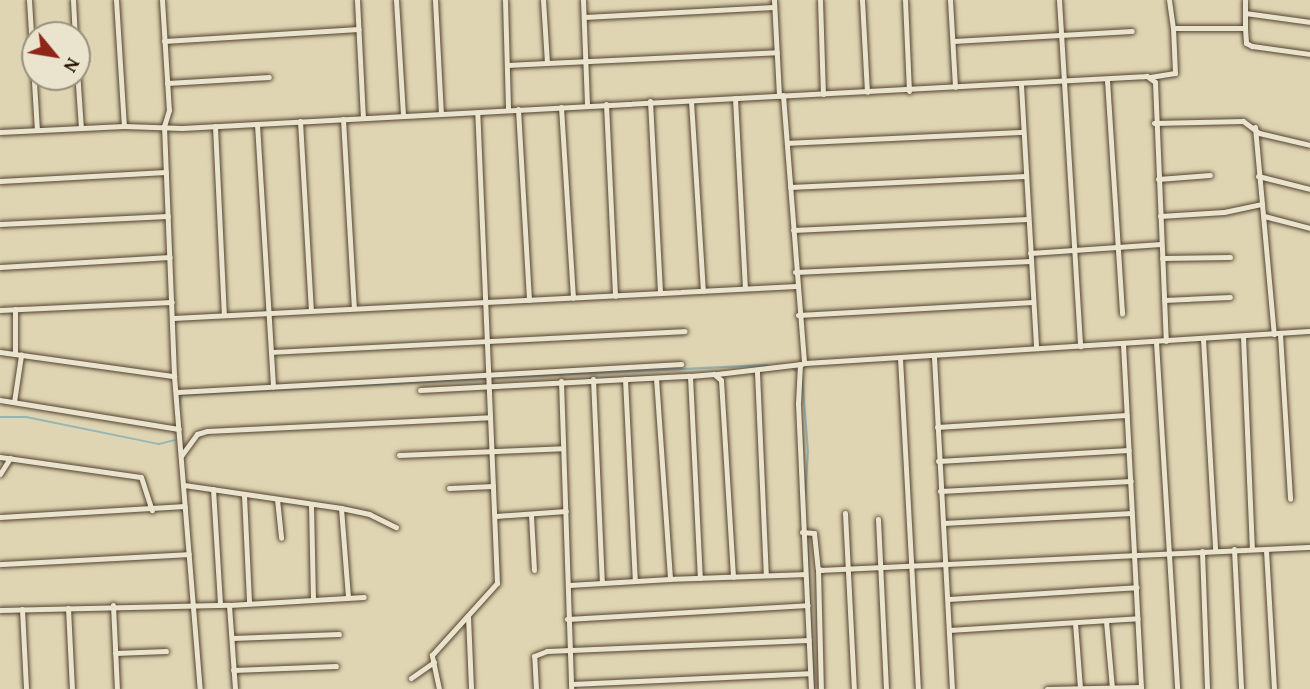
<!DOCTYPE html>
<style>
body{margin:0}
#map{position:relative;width:1310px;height:689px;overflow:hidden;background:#dfd5b3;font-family:"Gentium Book Plus",serif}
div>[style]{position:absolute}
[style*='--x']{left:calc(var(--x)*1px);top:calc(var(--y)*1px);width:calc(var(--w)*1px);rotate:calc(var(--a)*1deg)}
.stream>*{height:2px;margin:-1px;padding:0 1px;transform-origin:1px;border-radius:1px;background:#96b6b6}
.roads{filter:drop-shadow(0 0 2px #54422e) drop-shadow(0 0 2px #54422e)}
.minor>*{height:5px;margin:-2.5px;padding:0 2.5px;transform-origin:2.5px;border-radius:2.5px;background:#eae4ce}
span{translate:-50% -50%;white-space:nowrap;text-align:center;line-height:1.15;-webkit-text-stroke:7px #eae4ce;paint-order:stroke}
.north{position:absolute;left:21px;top:21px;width:70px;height:70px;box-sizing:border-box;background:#eae4ce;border:2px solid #9b907c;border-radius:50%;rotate:120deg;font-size:19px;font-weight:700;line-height:28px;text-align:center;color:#251101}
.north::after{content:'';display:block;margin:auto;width:24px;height:32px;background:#8f2418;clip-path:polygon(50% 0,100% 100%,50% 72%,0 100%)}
</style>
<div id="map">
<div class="stream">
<i style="--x:792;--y:368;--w:5;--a:37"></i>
<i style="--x:802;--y:375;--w:77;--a:85.5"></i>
<i style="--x:808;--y:452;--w:47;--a:93.7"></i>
<i style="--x:491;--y:378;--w:276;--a:-2.7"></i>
<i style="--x:179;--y:411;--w:16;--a:-83"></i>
<i style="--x:181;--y:395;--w:304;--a:-3"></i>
<i style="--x:0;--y:417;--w:26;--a:0"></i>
<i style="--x:26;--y:417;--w:136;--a:11.5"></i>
<i style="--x:159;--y:444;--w:16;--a:-14"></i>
<i style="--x:807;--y:534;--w:155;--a:87.4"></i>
</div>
<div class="roads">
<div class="minor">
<i style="--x:29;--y:0;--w:130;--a:86.5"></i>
<i style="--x:73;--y:0;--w:35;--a:87"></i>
<i style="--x:116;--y:0;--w:126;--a:86.4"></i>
<i style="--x:162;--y:0;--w:110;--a:86.4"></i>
<i style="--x:169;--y:110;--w:17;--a:107"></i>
<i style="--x:164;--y:126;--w:250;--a:87.7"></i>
<i style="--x:174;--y:376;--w:314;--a:85.3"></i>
<i style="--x:357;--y:0;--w:118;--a:87.1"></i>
<i style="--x:396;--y:0;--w:116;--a:86.5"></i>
<i style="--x:435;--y:0;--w:113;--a:87"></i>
<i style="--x:505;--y:0;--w:109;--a:88.4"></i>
<i style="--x:583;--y:0;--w:106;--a:87.8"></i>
<i style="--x:774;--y:0;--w:96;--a:87"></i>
<i style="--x:820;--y:0;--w:94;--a:88.2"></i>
<i style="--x:862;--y:0;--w:92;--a:86.9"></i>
<i style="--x:905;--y:0;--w:91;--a:87.5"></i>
<i style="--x:950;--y:0;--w:87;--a:86.7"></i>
<i style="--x:1059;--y:0;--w:347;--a:86.5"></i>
<i style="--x:1169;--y:0;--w:28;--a:82"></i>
<i style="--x:1245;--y:13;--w:66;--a:7.9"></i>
<i style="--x:584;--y:17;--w:190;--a:-3"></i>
<i style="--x:1245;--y:28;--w:15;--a:86"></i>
<i style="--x:1246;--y:43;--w:7;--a:27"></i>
<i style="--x:1252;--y:46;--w:59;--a:7.9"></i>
<i style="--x:164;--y:41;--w:195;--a:-3.5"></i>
<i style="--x:953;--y:41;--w:179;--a:-3.2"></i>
<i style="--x:547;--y:63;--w:230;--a:-2.7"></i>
<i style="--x:507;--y:65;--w:40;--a:-2.9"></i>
<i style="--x:547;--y:63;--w:63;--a:-93.6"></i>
<i style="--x:77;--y:70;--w:58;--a:86.1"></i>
<i style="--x:1150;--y:77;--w:25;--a:-9"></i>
<i style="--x:1175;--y:73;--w:45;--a:-92.5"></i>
<i style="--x:1173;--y:28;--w:72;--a:0"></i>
<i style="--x:1245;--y:28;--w:28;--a:-90"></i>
<i style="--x:1107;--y:80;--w:234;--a:86.3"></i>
<i style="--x:167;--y:83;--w:102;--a:-3.4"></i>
<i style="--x:1021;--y:85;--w:263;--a:86.7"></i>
<i style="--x:783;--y:95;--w:269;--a:85.5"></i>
<i style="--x:804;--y:363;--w:507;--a:-3.62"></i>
<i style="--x:735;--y:98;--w:190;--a:87"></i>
<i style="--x:650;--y:101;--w:191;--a:87"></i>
<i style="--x:691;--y:101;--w:190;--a:86.4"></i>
<i style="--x:606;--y:104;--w:192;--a:87.3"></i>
<i style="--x:561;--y:107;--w:191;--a:86.4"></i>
<i style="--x:518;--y:109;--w:191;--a:86.7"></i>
<i style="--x:343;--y:119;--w:189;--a:86.7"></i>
<i style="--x:300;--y:121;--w:189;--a:86.7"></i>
<i style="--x:1154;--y:123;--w:89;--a:-1.3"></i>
<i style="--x:1243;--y:121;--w:20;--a:37"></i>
<i style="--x:1259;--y:133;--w:52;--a:13.2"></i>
<i style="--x:257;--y:124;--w:263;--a:86.5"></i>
<i style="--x:215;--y:126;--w:189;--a:87.3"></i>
<i style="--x:1255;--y:127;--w:208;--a:84.8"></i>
<i style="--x:0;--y:132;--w:124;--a:-2.8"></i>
<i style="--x:124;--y:126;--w:58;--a:2"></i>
<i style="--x:182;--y:128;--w:966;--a:-3.08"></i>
<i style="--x:1147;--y:76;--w:10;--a:37"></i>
<i style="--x:1155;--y:82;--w:259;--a:87.6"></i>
<i style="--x:787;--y:143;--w:236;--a:-2.7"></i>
<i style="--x:1258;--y:176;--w:54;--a:14"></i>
<i style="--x:1158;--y:179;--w:52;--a:-4.4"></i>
<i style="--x:0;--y:181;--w:166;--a:-3.1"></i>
<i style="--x:790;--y:187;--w:236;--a:-2.7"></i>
<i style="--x:1160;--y:216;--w:64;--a:-3.6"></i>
<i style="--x:1224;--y:212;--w:39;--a:-12"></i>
<i style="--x:1264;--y:216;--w:48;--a:14.6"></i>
<i style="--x:0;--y:224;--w:168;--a:-2.7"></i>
<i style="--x:793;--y:230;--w:235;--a:-2.7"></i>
<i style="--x:1030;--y:253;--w:131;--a:-3.9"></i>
<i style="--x:1162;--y:258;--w:68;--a:-0.8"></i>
<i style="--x:0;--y:267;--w:170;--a:-3.4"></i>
<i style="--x:795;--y:272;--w:236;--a:-2.7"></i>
<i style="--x:1164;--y:300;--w:66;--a:-2.6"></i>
<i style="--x:0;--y:310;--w:172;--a:-2.7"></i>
<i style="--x:798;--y:315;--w:235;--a:-3.2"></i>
<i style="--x:173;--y:318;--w:624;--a:-2.94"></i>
<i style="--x:1280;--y:334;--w:165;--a:86.5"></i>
<i style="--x:1243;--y:336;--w:213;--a:87.6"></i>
<i style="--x:1203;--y:339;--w:211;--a:86.7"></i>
<i style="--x:1156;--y:342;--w:348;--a:86.5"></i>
<i style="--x:1123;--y:344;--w:345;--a:87"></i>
<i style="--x:0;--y:352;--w:176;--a:7.9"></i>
<i style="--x:271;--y:352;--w:414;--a:-2.9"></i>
<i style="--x:15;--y:354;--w:45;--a:-90"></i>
<i style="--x:934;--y:357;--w:332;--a:86.9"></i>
<i style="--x:900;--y:358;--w:331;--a:86.9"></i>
<i style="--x:800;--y:364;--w:40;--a:92.9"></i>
<i style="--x:798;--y:404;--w:285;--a:87.4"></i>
<i style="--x:757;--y:372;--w:203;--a:87.5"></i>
<i style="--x:717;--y:374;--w:85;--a:-6.8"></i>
<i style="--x:690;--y:376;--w:24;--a:-5"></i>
<i style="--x:714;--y:374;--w:9;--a:41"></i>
<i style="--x:721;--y:380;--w:197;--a:86.5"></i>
<i style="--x:656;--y:378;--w:201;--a:86"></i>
<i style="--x:670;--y:579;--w:135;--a:-2.1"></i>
<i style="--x:593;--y:379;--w:203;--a:87.5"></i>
<i style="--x:625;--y:379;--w:202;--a:87.2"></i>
<i style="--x:561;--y:381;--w:308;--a:88.1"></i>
<i style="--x:420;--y:390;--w:270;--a:-3"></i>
<i style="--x:690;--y:376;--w:202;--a:87.2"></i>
<i style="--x:177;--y:392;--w:505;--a:-3.18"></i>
<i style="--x:0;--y:400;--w:181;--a:9.2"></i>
<i style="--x:14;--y:402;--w:48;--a:-81.5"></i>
<i style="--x:937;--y:427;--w:190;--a:-3.6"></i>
<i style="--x:399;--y:455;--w:164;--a:-2.4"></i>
<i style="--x:181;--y:456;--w:27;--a:-54"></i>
<i style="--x:197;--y:434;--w:10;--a:-17"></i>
<i style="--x:207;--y:431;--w:283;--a:-2.8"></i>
<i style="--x:0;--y:457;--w:142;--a:8.1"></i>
<i style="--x:141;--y:477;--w:35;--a:72"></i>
<i style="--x:938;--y:461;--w:191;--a:-3.3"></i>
<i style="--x:0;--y:474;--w:19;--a:-58"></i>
<i style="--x:184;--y:485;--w:159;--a:8.3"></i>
<i style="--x:341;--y:508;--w:29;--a:12"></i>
<i style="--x:369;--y:514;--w:30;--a:26"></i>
<i style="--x:449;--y:488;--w:44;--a:-2.6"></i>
<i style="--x:213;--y:489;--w:116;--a:86.5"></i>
<i style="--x:940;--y:491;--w:191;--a:-3"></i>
<i style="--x:244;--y:495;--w:107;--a:87.3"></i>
<i style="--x:277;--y:499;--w:39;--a:84"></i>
<i style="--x:311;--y:504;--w:93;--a:88.8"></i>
<i style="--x:341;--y:508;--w:88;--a:85.5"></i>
<i style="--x:845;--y:513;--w:176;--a:87.1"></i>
<i style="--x:531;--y:515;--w:55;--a:86.9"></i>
<i style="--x:496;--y:516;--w:70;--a:-4.1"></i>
<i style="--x:0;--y:517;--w:185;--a:-3.4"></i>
<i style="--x:878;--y:519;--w:170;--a:87.3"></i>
<i style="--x:943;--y:523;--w:189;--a:-3"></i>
<i style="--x:802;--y:532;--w:12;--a:5"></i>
<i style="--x:814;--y:533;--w:36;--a:84"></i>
<i style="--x:818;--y:569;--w:4;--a:14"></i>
<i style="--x:822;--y:570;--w:489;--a:-2.7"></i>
<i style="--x:1234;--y:549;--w:140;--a:87.1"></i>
<i style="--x:1266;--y:550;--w:139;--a:86.7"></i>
<i style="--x:1202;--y:551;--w:138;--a:87.9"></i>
<i style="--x:0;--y:564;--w:189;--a:-3"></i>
<i style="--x:818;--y:569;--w:120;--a:88.6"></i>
<i style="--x:569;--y:585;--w:101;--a:-3.4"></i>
<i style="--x:948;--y:599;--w:189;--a:-3.6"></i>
<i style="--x:113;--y:605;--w:84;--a:87.3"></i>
<i style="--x:229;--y:605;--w:135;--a:-3.4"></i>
<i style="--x:68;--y:608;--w:81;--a:87.2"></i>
<i style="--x:22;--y:609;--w:80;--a:87.1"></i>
<i style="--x:0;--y:610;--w:229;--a:-1.3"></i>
<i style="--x:229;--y:605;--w:84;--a:85.9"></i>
<i style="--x:468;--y:616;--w:73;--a:87.6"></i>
<i style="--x:567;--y:619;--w:241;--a:-3.3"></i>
<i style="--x:1106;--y:621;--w:67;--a:84.9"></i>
<i style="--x:1075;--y:623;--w:65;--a:85.6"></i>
<i style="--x:949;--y:630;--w:189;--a:-3.6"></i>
<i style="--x:232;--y:638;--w:107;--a:-2.1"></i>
<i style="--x:115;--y:653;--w:51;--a:-2.2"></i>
<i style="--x:233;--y:670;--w:103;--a:-2.2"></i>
<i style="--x:411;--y:678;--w:28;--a:-35"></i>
<i style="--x:571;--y:684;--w:238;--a:-2.6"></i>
<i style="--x:439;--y:689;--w:35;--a:-102"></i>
<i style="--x:432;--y:655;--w:97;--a:-47.9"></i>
<i style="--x:497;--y:583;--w:471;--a:-92.4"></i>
<i style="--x:536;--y:689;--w:33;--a:-93"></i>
<i style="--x:534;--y:656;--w:14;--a:-21"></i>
<i style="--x:547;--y:651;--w:262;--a:-2.4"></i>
<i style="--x:1047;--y:689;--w:94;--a:-1.2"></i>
</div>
</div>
<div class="north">N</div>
</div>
